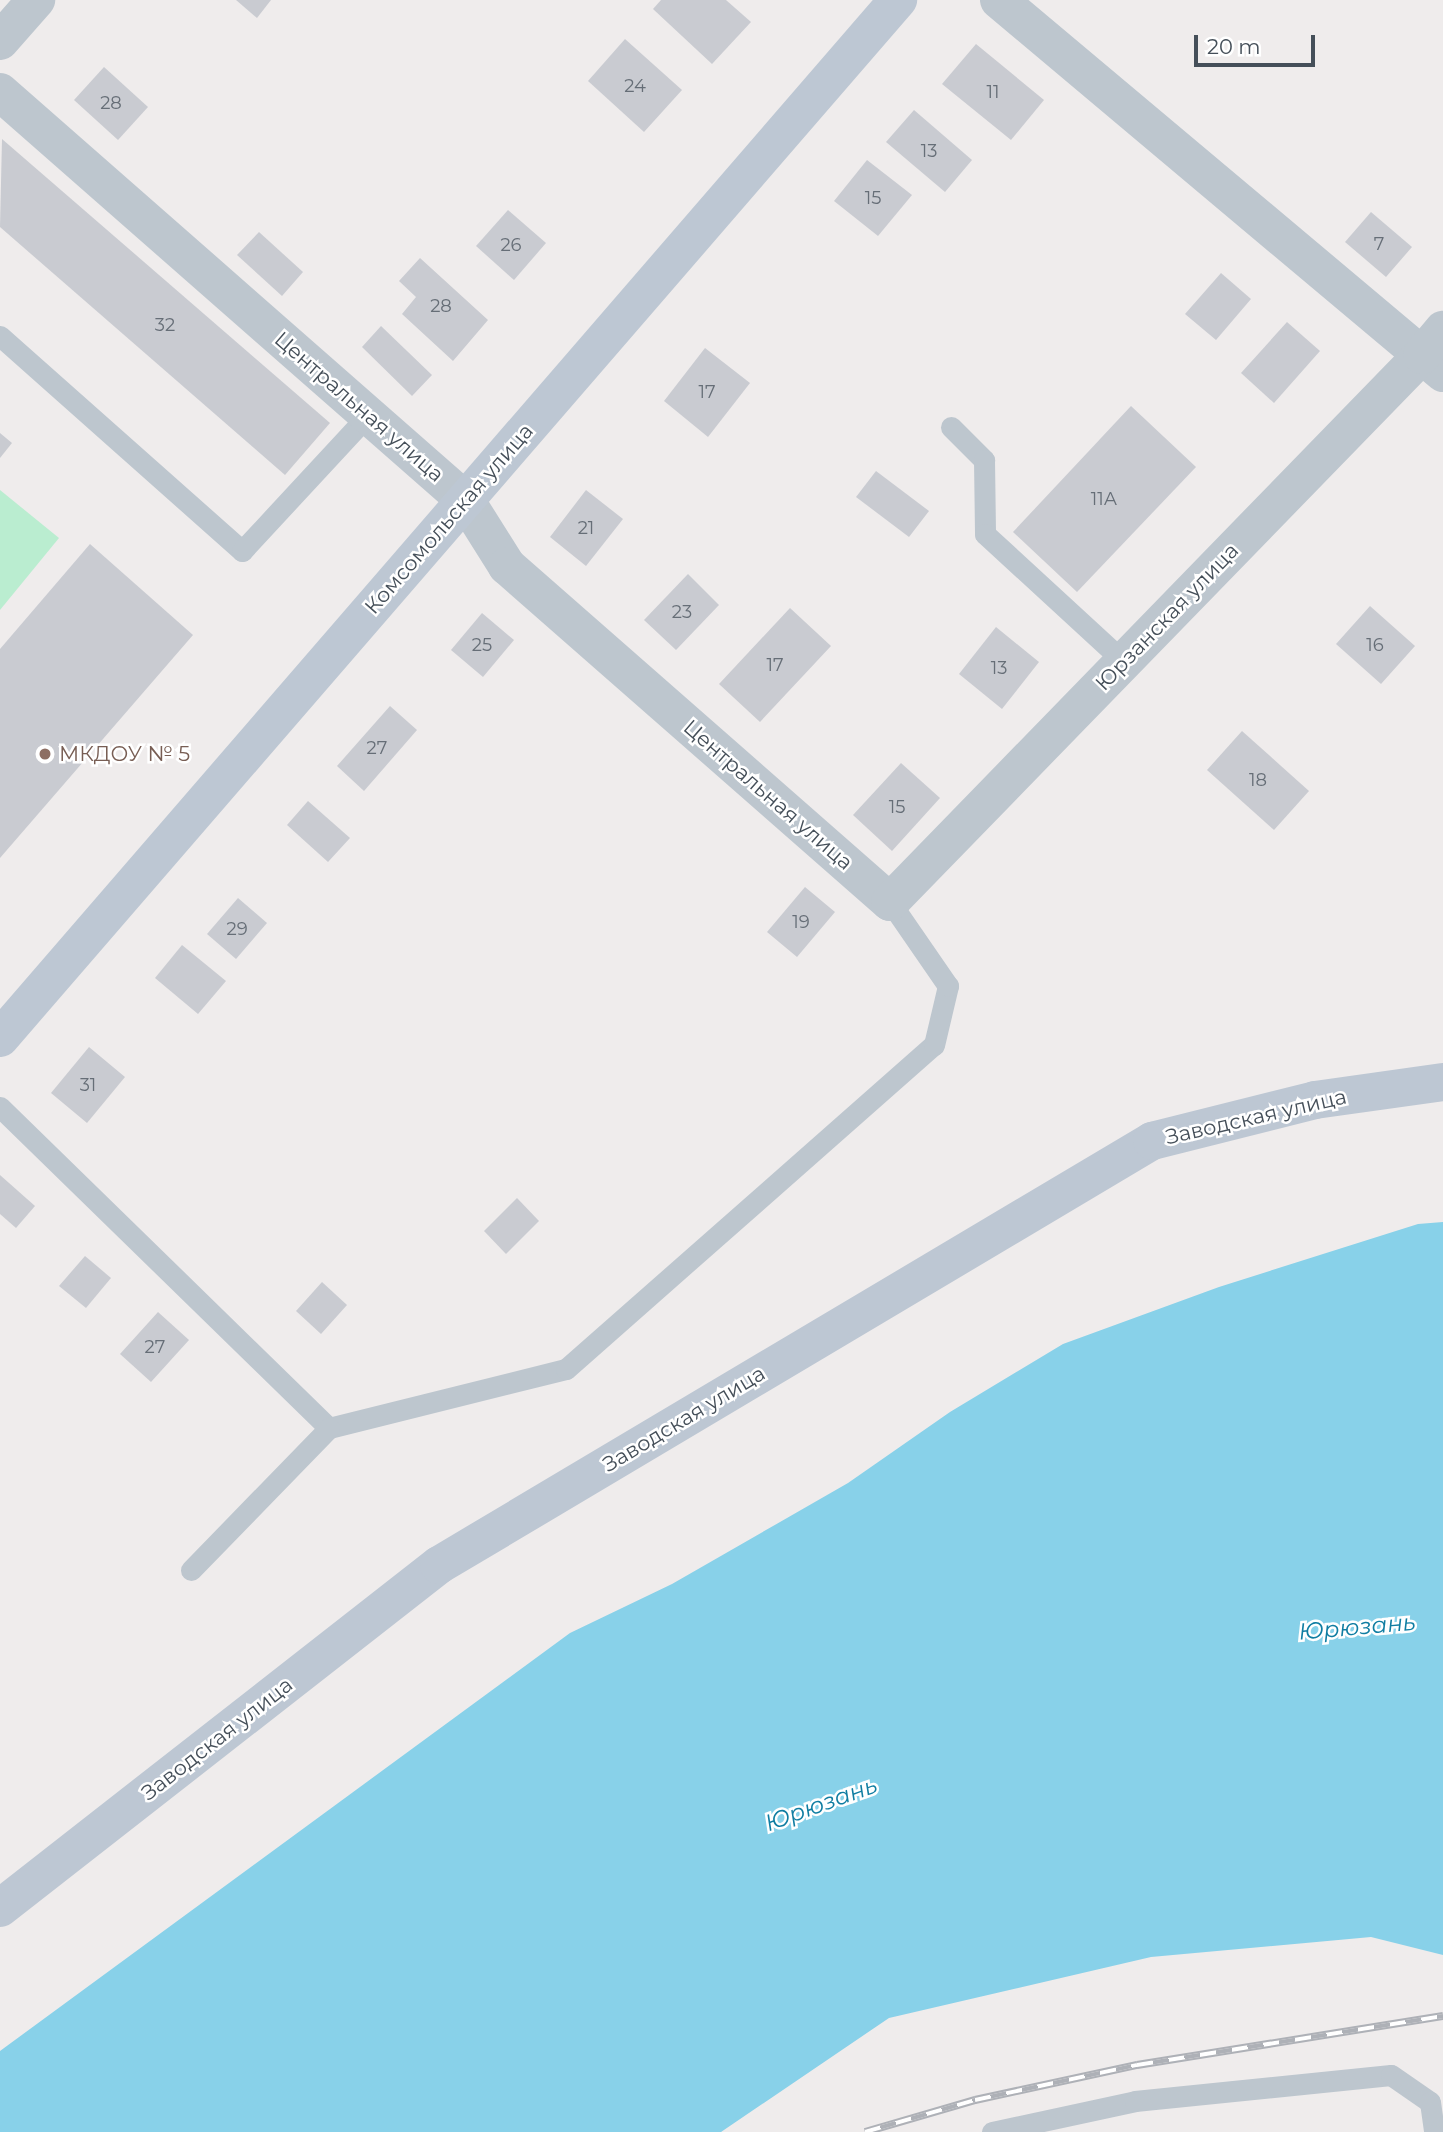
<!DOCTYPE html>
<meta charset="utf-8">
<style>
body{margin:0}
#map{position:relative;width:1443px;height:2132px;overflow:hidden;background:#efecec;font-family:Montserrat,sans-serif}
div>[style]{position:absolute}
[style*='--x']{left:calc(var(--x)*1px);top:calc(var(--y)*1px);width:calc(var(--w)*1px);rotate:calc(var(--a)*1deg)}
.green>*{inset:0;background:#baedd0}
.water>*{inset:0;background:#88d1e9}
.building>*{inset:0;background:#c9cbd1}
.lane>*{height:21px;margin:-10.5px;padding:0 10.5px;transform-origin:10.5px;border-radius:10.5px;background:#bdc6ce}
.street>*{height:38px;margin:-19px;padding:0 19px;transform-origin:19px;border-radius:19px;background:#bdc6ce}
.secondary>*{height:38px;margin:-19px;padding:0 19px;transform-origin:19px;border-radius:19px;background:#bdc7d3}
.rail>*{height:8px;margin-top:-4px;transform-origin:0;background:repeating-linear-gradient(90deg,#fff 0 16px,#aeb1b7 0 32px);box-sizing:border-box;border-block:2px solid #aeb1b7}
.dots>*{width:19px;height:19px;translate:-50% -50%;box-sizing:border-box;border:4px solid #fff;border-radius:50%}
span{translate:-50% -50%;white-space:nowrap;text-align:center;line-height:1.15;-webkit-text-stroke:5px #fff;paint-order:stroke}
.number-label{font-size:18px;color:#666e77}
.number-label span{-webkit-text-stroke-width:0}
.street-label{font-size:21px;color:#454f59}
.education-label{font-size:21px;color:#785e54}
.left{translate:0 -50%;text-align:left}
.water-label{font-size:23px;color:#0f7da2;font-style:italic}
.scale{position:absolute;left:1194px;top:35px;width:121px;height:32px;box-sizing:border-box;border:4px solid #454f59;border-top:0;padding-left:9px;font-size:21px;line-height:24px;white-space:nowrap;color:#454f59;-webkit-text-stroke:5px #fff;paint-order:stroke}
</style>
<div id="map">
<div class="green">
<i style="clip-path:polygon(0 490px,59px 538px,0 610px)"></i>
</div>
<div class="water">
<i style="clip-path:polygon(1443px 1222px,1443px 1955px,1371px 1937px,1151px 1957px,889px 2018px,721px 2132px,0 2132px,0 2051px,570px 1633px,672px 1584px,848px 1483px,950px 1412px,1063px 1344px,1219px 1287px,1418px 1224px)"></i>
</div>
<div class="building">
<i style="clip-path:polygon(236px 0,271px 0,257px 18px)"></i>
<i style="clip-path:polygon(661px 0,726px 0,751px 22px,712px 64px,653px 9px)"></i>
<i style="clip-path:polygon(625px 39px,682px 90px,644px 132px,588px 81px)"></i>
<i style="clip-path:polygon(976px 44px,1044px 100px,1011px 140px,942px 84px)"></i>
<i style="clip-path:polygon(104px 67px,148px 107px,118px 140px,74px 100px)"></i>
<i style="clip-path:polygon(914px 110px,972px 160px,945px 192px,886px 142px)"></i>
<i style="clip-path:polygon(2px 139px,330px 423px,285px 475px,0 227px)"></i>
<i style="clip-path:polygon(867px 160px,912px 195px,878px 236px,834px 201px)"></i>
<i style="clip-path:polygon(508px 210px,546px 243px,514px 280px,476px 246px)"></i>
<i style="clip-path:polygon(1371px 212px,1412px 247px,1386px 277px,1345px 242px)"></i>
<i style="clip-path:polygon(259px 232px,303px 272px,282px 296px,237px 255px)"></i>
<i style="clip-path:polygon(420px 258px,488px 320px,453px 361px,402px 314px,416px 297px,399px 281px)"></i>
<i style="clip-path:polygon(1221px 273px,1251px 299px,1216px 340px,1185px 314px)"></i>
<i style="clip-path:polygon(1287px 322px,1320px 351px,1274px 403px,1241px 373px)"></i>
<i style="clip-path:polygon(381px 326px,432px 375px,412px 396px,362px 347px)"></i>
<i style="clip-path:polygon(705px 348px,750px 383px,708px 437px,664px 401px)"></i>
<i style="clip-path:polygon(1131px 406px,1196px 467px,1077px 592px,1013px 532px)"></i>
<i style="clip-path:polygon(0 433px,12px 443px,0 458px)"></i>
<i style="clip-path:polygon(876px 471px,929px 511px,909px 537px,856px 497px)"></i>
<i style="clip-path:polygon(586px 490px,623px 519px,586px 566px,550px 537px)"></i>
<i style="clip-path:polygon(90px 544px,193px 635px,0 858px,0 649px)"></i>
<i style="clip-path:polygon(688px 574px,719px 605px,676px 650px,644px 620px)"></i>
<i style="clip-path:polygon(1370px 606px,1415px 646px,1381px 684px,1336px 644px)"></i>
<i style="clip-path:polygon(790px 608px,831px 646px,760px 722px,719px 684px)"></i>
<i style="clip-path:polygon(482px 613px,514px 640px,483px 677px,451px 650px)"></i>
<i style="clip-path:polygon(996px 627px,1039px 662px,1002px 709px,959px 674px)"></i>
<i style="clip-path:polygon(390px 706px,417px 730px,364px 791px,337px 766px)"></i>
<i style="clip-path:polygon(1242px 731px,1309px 791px,1274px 830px,1207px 770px)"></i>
<i style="clip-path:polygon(901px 763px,940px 798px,892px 851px,853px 815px)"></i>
<i style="clip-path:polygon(308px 801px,350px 838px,328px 862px,287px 825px)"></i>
<i style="clip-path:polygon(805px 887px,835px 912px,797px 957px,767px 932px)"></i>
<i style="clip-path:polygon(238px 898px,267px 923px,236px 959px,207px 934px)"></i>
<i style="clip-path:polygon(182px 945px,226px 981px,198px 1014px,155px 978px)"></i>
<i style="clip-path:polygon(89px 1047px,125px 1077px,87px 1123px,51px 1093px)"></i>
<i style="clip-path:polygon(0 1175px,35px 1206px,16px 1228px,0 1214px)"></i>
<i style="clip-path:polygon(517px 1198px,539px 1221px,506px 1254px,484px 1231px)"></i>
<i style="clip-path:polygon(85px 1256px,111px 1278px,86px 1308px,59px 1286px)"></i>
<i style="clip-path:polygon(322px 1282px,347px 1305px,321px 1334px,296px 1311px)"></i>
<i style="clip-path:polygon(158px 1312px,189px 1340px,151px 1382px,120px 1354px)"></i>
</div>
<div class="lane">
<i style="--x:0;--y:336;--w:324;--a:41.6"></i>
<i style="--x:242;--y:551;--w:185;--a:-47.2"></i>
<i style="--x:951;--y:427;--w:47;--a:45"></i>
<i style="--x:984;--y:460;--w:74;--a:89.2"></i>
<i style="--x:985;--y:534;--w:188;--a:42.6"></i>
<i style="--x:0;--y:1107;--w:460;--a:44.3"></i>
<i style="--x:329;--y:1428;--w:244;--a:-14"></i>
<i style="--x:566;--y:1369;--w:490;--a:-41.4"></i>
<i style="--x:934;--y:1045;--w:61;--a:-76.7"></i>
<i style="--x:948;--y:986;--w:102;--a:-124.6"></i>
<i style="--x:191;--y:1570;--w:198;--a:-45.8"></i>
<i style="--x:992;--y:2132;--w:146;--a:-12.2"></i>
<i style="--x:1135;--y:2101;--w:257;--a:-5.8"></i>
<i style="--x:1391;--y:2075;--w:47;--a:34.7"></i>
<i style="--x:1430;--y:2102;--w:30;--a:82"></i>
</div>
<div class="street">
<i style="--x:999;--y:0;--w:580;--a:40.03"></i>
<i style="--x:0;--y:41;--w:55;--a:-48.7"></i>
<i style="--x:0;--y:92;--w:620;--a:41.27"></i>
<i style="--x:466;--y:501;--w:77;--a:57.8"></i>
<i style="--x:507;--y:566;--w:509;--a:41.26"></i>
<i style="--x:890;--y:902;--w:763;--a:-45.8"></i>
<i style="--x:1422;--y:355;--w:33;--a:-50"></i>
</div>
<div class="secondary">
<i style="--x:0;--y:1038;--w:1373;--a:-49.14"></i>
<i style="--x:0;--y:1908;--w:557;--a:-38"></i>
<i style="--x:439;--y:1565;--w:830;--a:-30.74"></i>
<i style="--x:1152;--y:1141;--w:168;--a:-14.1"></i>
<i style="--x:1315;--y:1100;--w:129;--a:-8"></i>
</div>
<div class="rail">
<i style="--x:865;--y:2132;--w:115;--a:-16.2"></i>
<i style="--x:975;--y:2100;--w:166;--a:-12.2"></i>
<i style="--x:1137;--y:2065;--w:310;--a:-9.1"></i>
</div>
<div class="dots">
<i style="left:45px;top:754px;background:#8d6e63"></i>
</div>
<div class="number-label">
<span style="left:635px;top:86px">24</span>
<span style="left:993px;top:92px">11</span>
<span style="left:111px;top:103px">28</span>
<span style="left:929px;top:151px">13</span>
<span style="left:873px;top:198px">15</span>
<span style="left:1379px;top:244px">7</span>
<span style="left:511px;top:245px">26</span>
<span style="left:441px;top:306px">28</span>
<span style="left:165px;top:325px">32</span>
<span style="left:707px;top:392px">17</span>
<span style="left:1104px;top:499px">11А</span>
<span style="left:586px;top:528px">21</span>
<span style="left:682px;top:612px">23</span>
<span style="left:482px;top:645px">25</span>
<span style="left:1375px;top:645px">16</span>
<span style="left:775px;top:665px">17</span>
<span style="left:999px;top:668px">13</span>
<span style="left:377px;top:748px">27</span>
<span style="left:1258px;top:780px">18</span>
<span style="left:897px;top:807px">15</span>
<span style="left:801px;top:922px">19</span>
<span style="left:237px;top:929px">29</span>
<span style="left:88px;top:1085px">31</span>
<span style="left:155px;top:1347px">27</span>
</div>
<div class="street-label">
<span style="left:359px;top:407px;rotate:41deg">Центральная улица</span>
<span style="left:449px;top:519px;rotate:-49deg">Комсомольская улица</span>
<span style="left:1167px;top:617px;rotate:-46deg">Юрзанская улица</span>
<span style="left:768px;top:795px;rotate:41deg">Центральная улица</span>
<span style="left:1256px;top:1117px;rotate:-13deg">Заводская улица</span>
<span style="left:684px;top:1419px;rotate:-31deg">Заводская улица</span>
<span style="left:217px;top:1739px;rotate:-38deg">Заводская улица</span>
</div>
<div class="education-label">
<span class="left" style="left:59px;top:754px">МКДОУ № 5</span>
</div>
<div class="water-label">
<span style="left:1357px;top:1627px;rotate:-5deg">Юрюзань</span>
<span style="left:821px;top:1804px;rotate:-20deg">Юрюзань</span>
</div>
<div class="scale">20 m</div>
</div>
